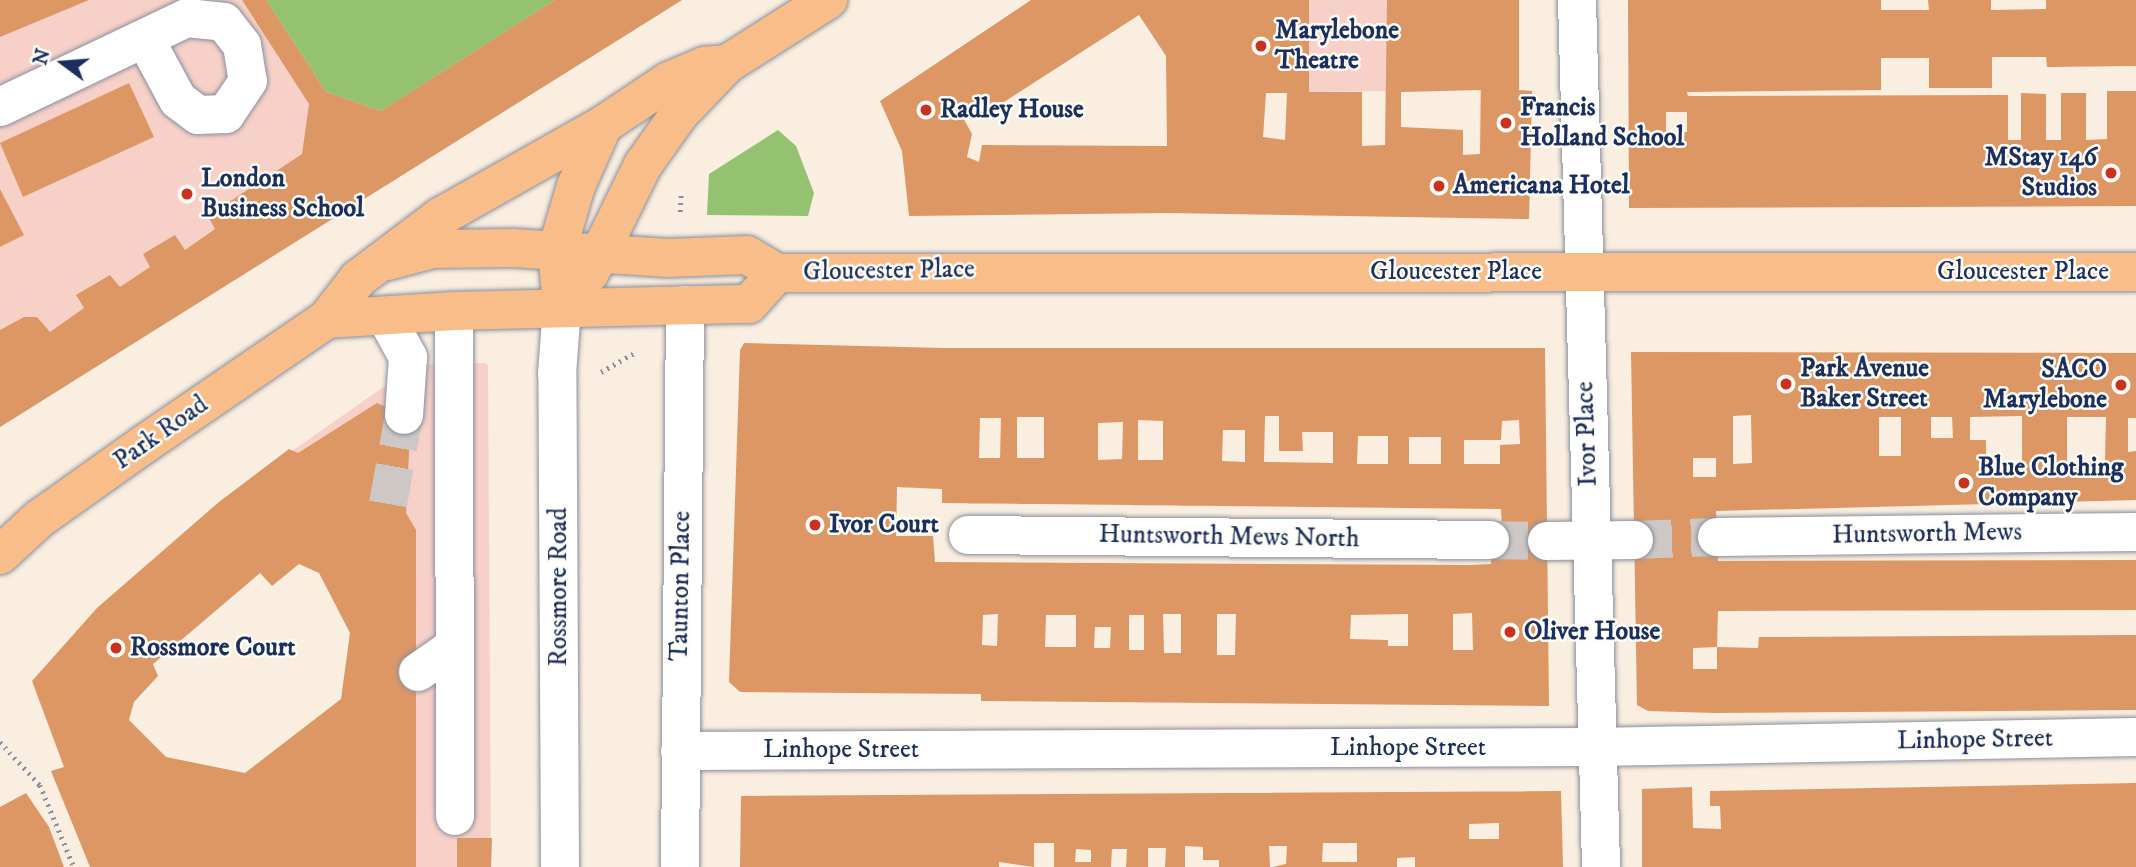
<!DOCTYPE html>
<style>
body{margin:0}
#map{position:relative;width:2136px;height:867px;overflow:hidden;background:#f9eedf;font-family:"IM FELL DW Pica",serif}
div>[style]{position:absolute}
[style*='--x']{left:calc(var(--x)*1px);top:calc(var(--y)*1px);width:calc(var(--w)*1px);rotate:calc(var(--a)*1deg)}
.built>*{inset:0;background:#f7d1c8}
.green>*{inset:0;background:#94c271}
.building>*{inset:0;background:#dc9765}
.minor-tunnel>*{height:38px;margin-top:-19px;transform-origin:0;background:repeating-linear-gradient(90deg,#cdc8c5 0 38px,transparent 0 57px)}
.path>*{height:4.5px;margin-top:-2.25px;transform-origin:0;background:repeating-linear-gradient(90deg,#8a8e9e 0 2px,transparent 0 7px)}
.roads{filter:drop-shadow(0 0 2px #8a8e9e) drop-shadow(0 0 2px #8a8e9e)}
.minor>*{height:38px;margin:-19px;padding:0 19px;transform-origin:19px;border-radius:19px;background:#fff}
.highway>*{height:38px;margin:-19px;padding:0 19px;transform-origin:19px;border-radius:19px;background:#f8bd89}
.dots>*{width:19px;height:19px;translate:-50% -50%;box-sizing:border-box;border:4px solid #fdfcf7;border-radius:50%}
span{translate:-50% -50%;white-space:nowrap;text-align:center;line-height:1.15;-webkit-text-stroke:5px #fdfcf7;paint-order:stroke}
.poi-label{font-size:26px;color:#1b2f5e;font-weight:700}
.left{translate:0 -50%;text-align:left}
.right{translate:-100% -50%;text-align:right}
.street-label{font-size:26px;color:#1b2f5e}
.north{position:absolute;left:28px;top:28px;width:70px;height:70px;-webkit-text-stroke:5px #fdfcf7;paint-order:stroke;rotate:286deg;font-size:19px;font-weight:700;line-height:28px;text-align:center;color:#1b2f5e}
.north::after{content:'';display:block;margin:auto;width:24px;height:32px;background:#1b2f5e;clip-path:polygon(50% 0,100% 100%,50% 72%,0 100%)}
</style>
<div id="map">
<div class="built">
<i style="clip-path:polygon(0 0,682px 0,0 427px)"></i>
<i style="clip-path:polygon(1309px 0,1519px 0,1519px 90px,1532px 91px,1529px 219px,1479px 217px,1480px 90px,1309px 92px)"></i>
<i style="clip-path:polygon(484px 363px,488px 365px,491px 867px,416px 867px,416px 530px,97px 608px,219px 502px,415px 365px)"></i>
</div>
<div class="green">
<i style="clip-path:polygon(266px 0,555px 0,381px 111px,326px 92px)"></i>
<i style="clip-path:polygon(778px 130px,796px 146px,814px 193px,808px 216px,707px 215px,709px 174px)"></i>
</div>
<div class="building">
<i style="clip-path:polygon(0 0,89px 0,0 37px)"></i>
<i style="clip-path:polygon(242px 0,266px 0,326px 92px,381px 111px,555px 0,682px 0,0 427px,0 330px,24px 317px,37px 317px,50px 332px,84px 308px,76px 295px,110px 275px,120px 287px,150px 267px,143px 254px,175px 235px,185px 250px,215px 229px,208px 216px,302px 154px,309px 104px)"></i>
<i style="clip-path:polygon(evenodd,1031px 0,1309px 0,1309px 92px,1362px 92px,1362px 146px,1385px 145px,1387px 0,1519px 0,1519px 90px,1532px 91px,1529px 219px,1168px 213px,909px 216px,902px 151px,880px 101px,1031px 0,1139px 15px,1166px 56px,1167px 146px,982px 145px,979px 162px,967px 157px,972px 134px,961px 114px,971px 108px,979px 118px,1139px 15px,1031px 0,1481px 90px,1480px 154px,1463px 155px,1463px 130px,1401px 127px,1401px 92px,1481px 90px,1031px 0,1266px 93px,1287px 93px,1285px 140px,1263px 137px,1266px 93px)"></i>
<i style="clip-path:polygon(evenodd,1628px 0,1881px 0,1881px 10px,1929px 10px,1928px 0,1991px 0,1991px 10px,2046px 9px,2046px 0,2136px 0,2136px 66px,2047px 67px,2046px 57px,1992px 57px,1992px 88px,1929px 88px,1929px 58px,1881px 58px,1881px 90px,1687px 92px,1688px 96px,2008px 95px,2008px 140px,2021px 140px,2021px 93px,2046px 94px,2046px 140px,2061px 140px,2061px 93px,2086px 93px,2086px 140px,2107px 139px,2107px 91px,2136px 91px,2136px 206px,1629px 208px,1628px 0,1666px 112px,1687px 112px,1687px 132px,1666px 132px,1666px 112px)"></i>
<i style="clip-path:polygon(129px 83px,154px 137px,23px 197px,0 143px)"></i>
<i style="clip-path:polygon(0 189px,24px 235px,0 247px)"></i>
<i style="clip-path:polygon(evenodd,744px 343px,944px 348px,1545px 348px,1549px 706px,981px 701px,981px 694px,740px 692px,729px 682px,740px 350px,744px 343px,1265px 416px,1279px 416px,1279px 451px,1303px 451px,1302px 432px,1333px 432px,1333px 463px,1264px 462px,1265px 416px,744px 343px,1017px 417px,1044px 417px,1044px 458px,1017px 458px,1017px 417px,744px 343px,980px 418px,1001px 418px,1000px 458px,979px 458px,980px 418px,744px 343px,1138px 420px,1163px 421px,1163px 460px,1138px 460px,1138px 420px,744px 343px,1519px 420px,1520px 444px,1500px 445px,1500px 464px,1464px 464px,1464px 440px,1501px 440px,1502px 421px,1519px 420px,744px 343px,1123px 422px,1122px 459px,1098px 460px,1098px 423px,1123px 422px,744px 343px,1223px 430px,1245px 430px,1245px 462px,1222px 461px,1223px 430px,744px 343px,1358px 436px,1388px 436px,1388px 464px,1357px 464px,1358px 436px,744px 343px,1409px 437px,1441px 437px,1441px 464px,1409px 464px,1409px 437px,744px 343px,897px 487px,942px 489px,942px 503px,1501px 509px,1502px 530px,1489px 530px,1491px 564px,1471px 565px,935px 562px,933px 536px,896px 536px,897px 487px,744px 343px,1472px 613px,1473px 650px,1453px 650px,1453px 614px,1472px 613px,744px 343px,998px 614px,997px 646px,982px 645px,983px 615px,998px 614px,744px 343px,1163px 614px,1181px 614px,1181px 653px,1164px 653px,1163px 614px,744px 343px,1217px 614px,1236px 614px,1235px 655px,1217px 655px,1217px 614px,744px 343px,1408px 614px,1408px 646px,1388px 646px,1388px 640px,1350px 639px,1351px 615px,1408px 614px,744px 343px,1046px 615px,1076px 615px,1076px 647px,1045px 647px,1046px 615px,744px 343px,1129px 615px,1144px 615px,1144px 650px,1129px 650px,1129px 615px,744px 343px,1095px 627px,1111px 627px,1110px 648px,1094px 648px,1095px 627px)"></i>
<i style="clip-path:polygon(evenodd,1631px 352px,2136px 353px,2136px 418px,2128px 418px,2128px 452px,2136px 451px,2136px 500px,1716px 511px,1718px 561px,2136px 560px,2136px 610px,1718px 611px,1717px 647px,1693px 648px,1693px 669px,1717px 669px,1717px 647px,1758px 648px,1759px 637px,2136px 635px,2136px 710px,1716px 713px,1648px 711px,1637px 705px,1631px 352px,1751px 415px,1752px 463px,1733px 464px,1733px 416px,1751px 415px,1631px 352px,2022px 416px,2022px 462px,1986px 463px,1986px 440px,1970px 440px,1970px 417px,2022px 416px,1631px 352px,1879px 417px,1901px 417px,1901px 456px,1879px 456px,1879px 417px,1631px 352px,1931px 417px,1952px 417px,1953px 438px,1931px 438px,1931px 417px,1631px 352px,2067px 417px,2106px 417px,2105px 461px,2067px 462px,2067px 417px,1631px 352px,1693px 458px,1716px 458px,1716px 477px,1693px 477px,1693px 458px)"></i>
<i style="clip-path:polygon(evenodd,377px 403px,404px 415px,410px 434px,406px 513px,416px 530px,416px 867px,90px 867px,51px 771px,64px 767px,32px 681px,97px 608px,219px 502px,289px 449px,298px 453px,377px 403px,299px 564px,319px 573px,350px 633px,341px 699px,245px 773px,166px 757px,129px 720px,134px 702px,158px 676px,153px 664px,260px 573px,272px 586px,299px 564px)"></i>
<i style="clip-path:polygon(2136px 783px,2136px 867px,1642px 867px,1642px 789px,1692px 787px,1693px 828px,1721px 829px,1720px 806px,1710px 806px,1710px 791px)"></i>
<i style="clip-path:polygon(evenodd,1561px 791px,1563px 867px,1415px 867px,1415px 857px,1397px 858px,1397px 867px,1273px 867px,1286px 864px,1287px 846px,1269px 846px,1270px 867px,1219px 867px,1219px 860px,1203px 860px,1203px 847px,1185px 846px,1185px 867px,1165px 867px,1166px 848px,1148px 848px,1148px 867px,1126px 867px,1127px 849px,1112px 849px,1111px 867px,1054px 867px,1054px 843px,1034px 843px,1034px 867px,999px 862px,999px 867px,740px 867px,741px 796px,1561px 791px,1499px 823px,1499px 839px,1469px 839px,1469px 824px,1499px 823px,1561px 791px,1323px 843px,1357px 843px,1357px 862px,1322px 862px,1323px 843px,1561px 791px,1076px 849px,1091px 850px,1091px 862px,1075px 862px,1076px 849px)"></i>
<i style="clip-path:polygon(26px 793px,49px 827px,64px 867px,0 867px,0 807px)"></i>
<i style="clip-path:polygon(457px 838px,492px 838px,491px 867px,457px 867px)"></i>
</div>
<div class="minor-tunnel">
<i style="--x:388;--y:504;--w:90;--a:-79.8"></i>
<i style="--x:1490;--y:540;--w:57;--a:1"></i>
<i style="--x:1634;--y:540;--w:83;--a:-2.1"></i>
</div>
<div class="path">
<i style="--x:680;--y:212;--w:19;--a:-87"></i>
<i style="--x:601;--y:372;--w:40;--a:-29.7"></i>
<i style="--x:0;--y:742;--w:59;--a:47.1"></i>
<i style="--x:40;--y:785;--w:89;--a:67.5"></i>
</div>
<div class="roads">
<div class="minor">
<i style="--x:1577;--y:0;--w:867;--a:88.41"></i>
<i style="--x:0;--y:107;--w:207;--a:-25.5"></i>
<i style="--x:187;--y:18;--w:37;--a:6"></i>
<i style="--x:224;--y:22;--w:29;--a:52"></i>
<i style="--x:242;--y:45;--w:36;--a:81"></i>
<i style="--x:248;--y:81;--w:40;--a:124"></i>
<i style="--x:226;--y:114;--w:28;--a:178"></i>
<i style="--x:198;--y:115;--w:25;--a:-143"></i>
<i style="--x:178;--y:100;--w:69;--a:-118.4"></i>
<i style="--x:454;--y:311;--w:505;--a:89.89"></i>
<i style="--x:386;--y:317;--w:46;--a:61.2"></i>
<i style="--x:408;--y:357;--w:58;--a:93.9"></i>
<i style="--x:968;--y:535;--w:522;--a:0.55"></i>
<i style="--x:1717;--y:537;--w:419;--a:-0.7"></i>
<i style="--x:1547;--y:541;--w:87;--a:-0.7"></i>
<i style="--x:418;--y:672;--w:45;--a:-35.1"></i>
<i style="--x:680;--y:751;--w:914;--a:-0.25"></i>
<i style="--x:1594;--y:747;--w:542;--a:-1.06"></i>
<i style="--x:560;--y:867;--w:493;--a:-90.3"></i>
<i style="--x:557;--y:374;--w:67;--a:-85.7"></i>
<i style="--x:680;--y:867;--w:562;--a:-89.49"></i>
</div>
<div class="highway">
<i style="--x:387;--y:261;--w:48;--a:-14.6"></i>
<i style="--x:433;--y:249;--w:80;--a:-0.7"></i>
<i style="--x:513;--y:248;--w:156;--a:3.7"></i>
<i style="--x:669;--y:258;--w:78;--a:-2.2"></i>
<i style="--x:747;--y:255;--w:35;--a:31"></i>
<i style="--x:777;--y:273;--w:1359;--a:-0.04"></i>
<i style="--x:590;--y:273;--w:120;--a:-63.9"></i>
<i style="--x:643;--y:165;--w:64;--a:-54.6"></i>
<i style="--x:680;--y:113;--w:68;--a:-46.2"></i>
<i style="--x:727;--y:64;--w:120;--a:-32.4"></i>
<i style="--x:562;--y:307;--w:57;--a:-95"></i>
<i style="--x:557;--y:250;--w:67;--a:-73.5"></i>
<i style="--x:576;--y:186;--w:67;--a:-66.1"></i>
<i style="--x:327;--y:319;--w:127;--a:-3.6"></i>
<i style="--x:454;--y:311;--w:295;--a:-1.4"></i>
<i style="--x:749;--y:304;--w:42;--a:-47.9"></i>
<i style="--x:0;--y:555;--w:53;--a:-42.7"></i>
<i style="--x:39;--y:519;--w:128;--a:-35.4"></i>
<i style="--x:143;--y:445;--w:223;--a:-34.4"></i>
<i style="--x:327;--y:319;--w:51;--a:-52.2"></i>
<i style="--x:358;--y:279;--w:103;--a:-37.1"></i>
<i style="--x:440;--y:217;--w:187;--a:-29.4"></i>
<i style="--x:603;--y:125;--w:79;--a:-33.7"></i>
<i style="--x:669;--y:81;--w:38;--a:-23"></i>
<i style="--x:704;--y:66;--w:23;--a:-5"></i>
</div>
</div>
<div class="dots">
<i style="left:1261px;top:46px;background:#c8321e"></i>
<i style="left:926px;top:110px;background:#c8321e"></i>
<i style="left:1506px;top:123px;background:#c8321e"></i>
<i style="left:2111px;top:173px;background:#c8321e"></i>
<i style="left:1439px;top:186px;background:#c8321e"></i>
<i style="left:187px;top:194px;background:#c8321e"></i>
<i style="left:1786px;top:384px;background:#c8321e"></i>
<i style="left:2121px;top:385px;background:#c8321e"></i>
<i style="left:1964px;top:483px;background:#c8321e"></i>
<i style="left:815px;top:525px;background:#c8321e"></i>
<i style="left:1510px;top:632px;background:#c8321e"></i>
<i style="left:116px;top:648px;background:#c8321e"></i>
</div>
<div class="poi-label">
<span class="left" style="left:1275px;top:46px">Marylebone<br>Theatre</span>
<span class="left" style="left:1520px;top:123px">Francis<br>Holland School</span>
<span class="left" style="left:940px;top:110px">Radley House</span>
<span class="right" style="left:2097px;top:173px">MStay 146<br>Studios</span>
<span class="left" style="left:201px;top:194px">London<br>Business School</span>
<span class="left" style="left:1453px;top:186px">Americana Hotel</span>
<span class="left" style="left:1800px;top:384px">Park Avenue<br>Baker Street</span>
<span class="right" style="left:2107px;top:385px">SACO<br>Marylebone</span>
<span class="left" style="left:1978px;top:483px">Blue Clothing<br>Company</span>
<span class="left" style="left:829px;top:525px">Ivor Court</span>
<span class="left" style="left:1524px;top:632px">Oliver House</span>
<span class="left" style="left:130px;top:648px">Rossmore Court</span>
</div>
<div class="street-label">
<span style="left:889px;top:271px;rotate:-1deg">Gloucester Place</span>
<span style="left:1456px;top:272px">Gloucester Place</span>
<span style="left:2023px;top:272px">Gloucester Place</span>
<span style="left:161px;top:433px;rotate:-35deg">Park Road</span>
<span style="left:1587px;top:434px;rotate:-92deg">Ivor Place</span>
<span style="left:1927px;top:534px;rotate:-1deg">Huntsworth Mews</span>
<span style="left:1229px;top:537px;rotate:1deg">Huntsworth Mews North</span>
<span style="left:681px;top:586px;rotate:-89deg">Taunton Place</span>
<span style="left:559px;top:587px;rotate:-90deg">Rossmore Road</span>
<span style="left:1975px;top:740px;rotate:-1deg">Linhope Street</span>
<span style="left:1408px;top:748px">Linhope Street</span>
<span style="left:841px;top:750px">Linhope Street</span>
</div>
<div class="north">N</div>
</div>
